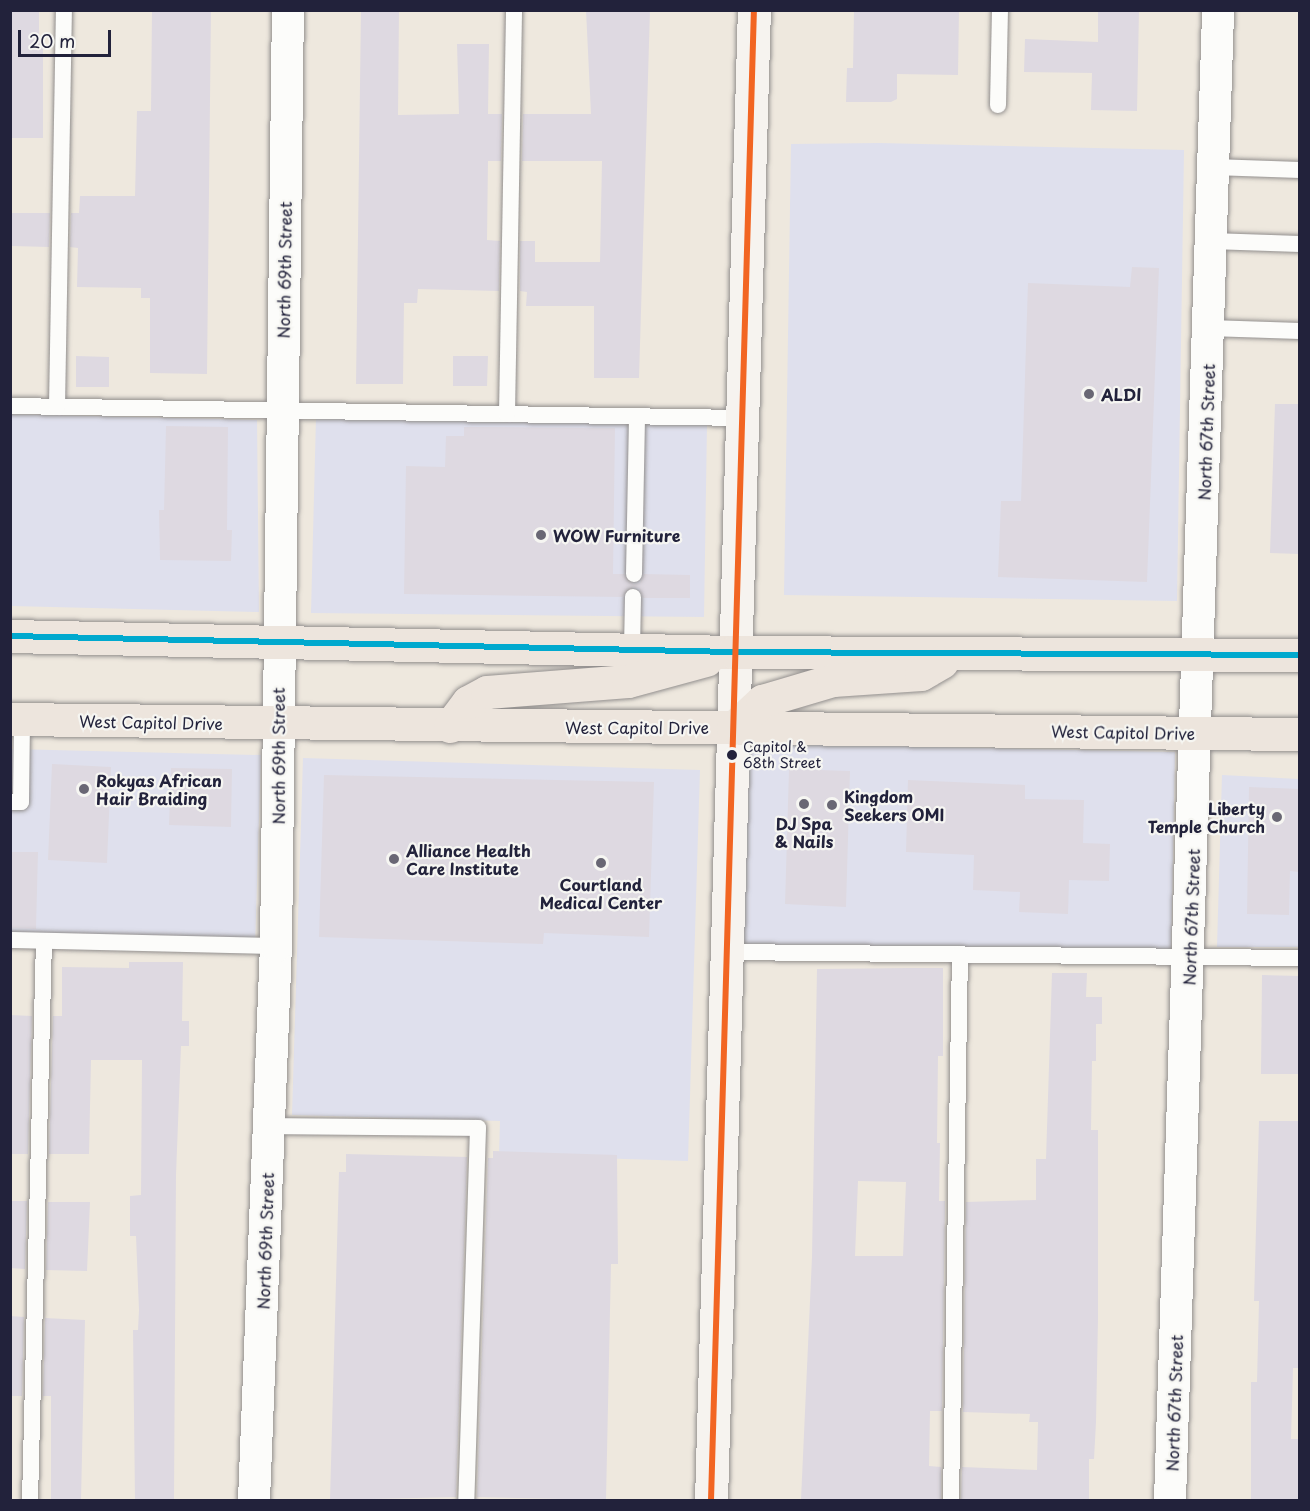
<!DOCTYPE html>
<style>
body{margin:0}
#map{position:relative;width:1310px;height:1511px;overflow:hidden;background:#eee8de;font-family:"Playpen Sans",sans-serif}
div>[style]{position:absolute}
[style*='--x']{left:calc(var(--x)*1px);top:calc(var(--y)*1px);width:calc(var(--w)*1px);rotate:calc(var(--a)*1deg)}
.built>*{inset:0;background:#dfe0ed}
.building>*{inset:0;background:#ded9e1}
.roads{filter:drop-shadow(0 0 2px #928f8e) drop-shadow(0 0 2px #928f8e)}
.lane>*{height:16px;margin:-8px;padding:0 8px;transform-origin:8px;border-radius:8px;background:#fcfcfa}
.street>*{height:32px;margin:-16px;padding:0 16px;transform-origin:16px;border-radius:16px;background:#fcfcfa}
.secondary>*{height:33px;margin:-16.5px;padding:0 16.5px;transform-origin:16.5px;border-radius:16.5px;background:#f6f3ef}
.primary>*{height:33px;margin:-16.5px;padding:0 16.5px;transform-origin:16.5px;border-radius:16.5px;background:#ede5dd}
.bus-1>*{height:6px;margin:-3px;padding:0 3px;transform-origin:3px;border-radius:3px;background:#00a9ce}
.bus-2>*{height:6px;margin:-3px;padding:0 3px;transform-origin:3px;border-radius:3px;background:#f26522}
.dots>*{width:16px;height:16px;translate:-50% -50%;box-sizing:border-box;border:3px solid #f6f6f2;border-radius:50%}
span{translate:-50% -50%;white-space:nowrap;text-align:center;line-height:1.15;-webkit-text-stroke:4.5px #f6f6f2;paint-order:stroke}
.bus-label{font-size:14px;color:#22223b}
.left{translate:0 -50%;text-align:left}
.street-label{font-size:16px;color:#22223b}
.poi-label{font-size:16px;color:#22223b;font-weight:700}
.right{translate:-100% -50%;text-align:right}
.frame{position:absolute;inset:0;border:12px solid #22223b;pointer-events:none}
.scale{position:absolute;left:18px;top:30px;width:93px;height:27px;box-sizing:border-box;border:3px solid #22223b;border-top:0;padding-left:8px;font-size:18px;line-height:21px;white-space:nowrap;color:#22223b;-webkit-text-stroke:4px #f6f6f2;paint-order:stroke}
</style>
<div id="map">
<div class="built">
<i style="clip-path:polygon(879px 143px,1184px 150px,1177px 601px,784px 595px,791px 144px)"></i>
<i style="clip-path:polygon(11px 414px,257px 420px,259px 612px,11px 606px)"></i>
<i style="clip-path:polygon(316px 418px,707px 423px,704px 617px,311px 613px)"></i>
<i style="clip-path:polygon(746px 743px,1175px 752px,1171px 959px,742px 950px)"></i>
<i style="clip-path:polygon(11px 749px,261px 755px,255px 946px,11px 939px)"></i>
<i style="clip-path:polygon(303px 758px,700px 770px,688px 1161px,499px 1155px,500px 1121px,292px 1115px)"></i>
<i style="clip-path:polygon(1222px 775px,1299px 779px,1299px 947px,1217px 947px)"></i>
</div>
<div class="building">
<i style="clip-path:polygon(10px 10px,39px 10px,39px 41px,43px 41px,43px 138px,10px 138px)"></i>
<i style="clip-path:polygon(152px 10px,211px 10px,207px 374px,150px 373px,150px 298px,141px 298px,141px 288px,77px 287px,78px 248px,70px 247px,71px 213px,79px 213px,80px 196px,135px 196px,137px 111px,151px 111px)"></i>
<i style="clip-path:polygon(361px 10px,399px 10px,398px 115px,459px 114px,457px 44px,489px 44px,488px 114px,502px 114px,501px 161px,488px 161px,487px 240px,500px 241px,499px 291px,418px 289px,417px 303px,404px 303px,403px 384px,356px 384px)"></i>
<i style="clip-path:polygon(586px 10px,650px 10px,639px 378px,594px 378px,594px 306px,526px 306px,527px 292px,520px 291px,520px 241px,535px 241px,535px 262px,600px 262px,602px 161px,522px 161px,523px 114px,591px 114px)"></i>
<i style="clip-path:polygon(854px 10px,959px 10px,958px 75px,897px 74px,897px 99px,891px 102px,846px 102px,847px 68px,853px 68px)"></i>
<i style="clip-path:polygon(1098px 10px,1139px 10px,1137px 111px,1091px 110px,1092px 73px,1024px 72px,1025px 39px,1098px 42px)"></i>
<i style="clip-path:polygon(12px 213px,50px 213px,49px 247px,12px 246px)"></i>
<i style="clip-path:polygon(1132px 267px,1159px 268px,1147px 582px,998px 577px,1001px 501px,1021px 501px,1028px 283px,1130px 287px)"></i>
<i style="clip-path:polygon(76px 356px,109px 357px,109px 387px,76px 387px)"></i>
<i style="clip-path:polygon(453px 356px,488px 356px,487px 386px,453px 386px)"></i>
<i style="clip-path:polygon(1275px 404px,1299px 404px,1299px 554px,1270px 553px)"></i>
<i style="clip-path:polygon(166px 426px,228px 427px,227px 530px,232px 530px,231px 561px,160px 560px,159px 510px,164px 510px)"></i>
<i style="clip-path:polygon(464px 427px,615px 428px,613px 574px,624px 574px,633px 584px,640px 583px,644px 574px,690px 575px,690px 598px,643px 598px,639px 588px,633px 587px,622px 597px,404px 594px,406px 466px,445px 467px,446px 436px,464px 436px)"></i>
<i style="clip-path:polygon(52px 764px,111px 767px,107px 863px,48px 860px)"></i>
<i style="clip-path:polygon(171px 768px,232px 769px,231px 827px,169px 825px)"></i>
<i style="clip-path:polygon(789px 769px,850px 771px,846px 907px,785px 904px)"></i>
<i style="clip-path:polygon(324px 775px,654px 782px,649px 937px,544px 933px,543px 944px,319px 937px)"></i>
<i style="clip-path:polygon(908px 780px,1025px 785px,1025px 799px,1084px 800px,1083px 843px,1110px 844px,1109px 881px,1069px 880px,1068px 914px,1019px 912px,1020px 892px,973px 890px,974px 855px,906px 852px)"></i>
<i style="clip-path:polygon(1249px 787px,1299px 789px,1299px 872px,1290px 871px,1289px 915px,1247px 914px)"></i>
<i style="clip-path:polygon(10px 852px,38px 852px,36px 929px,10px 928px)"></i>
<i style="clip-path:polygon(129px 962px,183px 962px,182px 1021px,189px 1021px,189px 1046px,181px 1046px,176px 1175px,174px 1500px,135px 1500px,133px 1330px,138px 1330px,139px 1310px,136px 1236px,130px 1236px,130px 1196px,141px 1195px,142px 1060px,91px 1060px,89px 1154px,49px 1154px,53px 1016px,62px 1016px,62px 967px,129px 968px)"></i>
<i style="clip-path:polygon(evenodd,909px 968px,943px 968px,943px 1056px,938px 1056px,937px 1143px,940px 1143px,939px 1201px,945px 1201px,942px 1411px,930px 1411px,929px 1466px,941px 1467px,941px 1500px,801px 1500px,812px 1257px,817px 969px,909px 968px,858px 1181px,906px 1182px,903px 1256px,855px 1256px,858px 1181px)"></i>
<i style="clip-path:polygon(1052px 973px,1087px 973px,1086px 997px,1102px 997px,1102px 1024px,1096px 1024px,1096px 1061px,1092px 1061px,1091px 1130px,1098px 1130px,1098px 1319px,1096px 1422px,1094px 1459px,1089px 1459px,1089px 1500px,961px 1500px,962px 1467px,1037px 1470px,1038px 1422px,1029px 1422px,1030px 1414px,963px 1412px,966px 1202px,1036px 1200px,1036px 1159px,1046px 1159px)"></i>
<i style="clip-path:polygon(1262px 975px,1299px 976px,1299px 1074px,1261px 1074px)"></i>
<i style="clip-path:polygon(10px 1015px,32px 1016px,28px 1154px,10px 1154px)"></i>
<i style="clip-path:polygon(1259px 1121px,1299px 1121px,1299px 1368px,1293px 1368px,1291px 1439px,1299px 1439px,1299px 1500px,1251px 1500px,1251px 1382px,1257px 1382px,1259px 1301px,1254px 1301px)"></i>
<i style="clip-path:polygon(493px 1151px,617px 1155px,618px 1264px,611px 1264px,606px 1500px,477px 1497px,488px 1158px,493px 1158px)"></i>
<i style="clip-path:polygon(346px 1154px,467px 1157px,456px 1497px,330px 1500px,339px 1172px,346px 1172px)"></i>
<i style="clip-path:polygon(10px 1201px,27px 1201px,25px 1269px,10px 1268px)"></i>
<i style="clip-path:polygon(48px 1202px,90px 1202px,87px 1271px,46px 1270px)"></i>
<i style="clip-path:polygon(10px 1316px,24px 1317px,22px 1396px,10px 1396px)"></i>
<i style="clip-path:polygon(45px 1318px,85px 1320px,81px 1500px,51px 1500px,51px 1396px,43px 1396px)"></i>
</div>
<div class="roads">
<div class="lane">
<i style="--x:998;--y:105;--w:95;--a:-88.8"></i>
<i style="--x:1213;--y:167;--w:87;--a:2"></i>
<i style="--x:1211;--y:241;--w:89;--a:1.9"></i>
<i style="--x:1209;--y:328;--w:91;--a:1.9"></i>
<i style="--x:10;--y:406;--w:733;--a:0.94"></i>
<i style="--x:57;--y:407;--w:397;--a:-89"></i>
<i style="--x:507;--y:414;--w:404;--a:-89"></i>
<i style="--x:634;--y:574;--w:158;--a:-88.9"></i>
<i style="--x:632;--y:649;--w:52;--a:-88.9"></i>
<i style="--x:10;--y:802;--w:11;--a:0"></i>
<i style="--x:21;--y:802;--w:83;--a:-89.3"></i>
<i style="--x:10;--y:940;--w:266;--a:1.3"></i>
<i style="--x:726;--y:952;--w:574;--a:0.6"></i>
<i style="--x:269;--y:1126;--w:209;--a:0.5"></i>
<i style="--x:478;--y:1128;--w:372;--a:91.8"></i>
<i style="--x:30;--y:1500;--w:559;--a:-88.57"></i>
<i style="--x:951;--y:1500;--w:546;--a:-89.06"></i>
</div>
<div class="street">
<i style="--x:254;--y:1500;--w:554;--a:-87.73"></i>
<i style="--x:276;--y:946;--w:936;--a:-89.27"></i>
<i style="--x:1170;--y:1500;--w:1491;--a:-88.15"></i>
</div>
<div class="secondary">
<i style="--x:711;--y:1500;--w:1491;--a:-88.35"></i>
</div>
<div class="primary">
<i style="--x:10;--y:636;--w:723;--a:1.27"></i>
<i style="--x:733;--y:652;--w:567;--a:0.3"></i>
<i style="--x:10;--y:719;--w:1290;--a:0.67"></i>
<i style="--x:450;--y:726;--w:30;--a:-53"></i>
<i style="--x:468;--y:702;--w:21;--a:-28"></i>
<i style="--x:487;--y:692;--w:141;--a:-4.5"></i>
<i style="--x:628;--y:681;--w:81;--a:-15.1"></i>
<i style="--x:733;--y:728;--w:40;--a:-43"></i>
<i style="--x:762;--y:701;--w:74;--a:-16.5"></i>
<i style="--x:833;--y:680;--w:88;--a:-3.9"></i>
<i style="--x:921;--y:674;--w:24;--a:-30"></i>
</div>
</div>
<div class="bus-1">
<i style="--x:10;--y:636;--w:723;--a:1.27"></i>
<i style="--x:733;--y:652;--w:567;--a:0.3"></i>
</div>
<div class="bus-2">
<i style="--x:711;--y:1500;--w:1491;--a:-88.35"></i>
</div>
<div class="dots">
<i style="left:1089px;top:394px;background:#696774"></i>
<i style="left:541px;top:535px;background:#696774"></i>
<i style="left:732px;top:755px;background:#22223b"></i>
<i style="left:84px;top:789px;background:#696774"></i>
<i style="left:804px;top:804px;background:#696774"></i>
<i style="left:832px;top:805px;background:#696774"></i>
<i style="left:1277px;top:817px;background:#696774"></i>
<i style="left:394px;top:859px;background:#696774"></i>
<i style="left:601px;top:863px;background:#696774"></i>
</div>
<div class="bus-label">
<span class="left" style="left:743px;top:755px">Capitol &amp;<br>68th Street</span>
</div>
<div class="street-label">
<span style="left:284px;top:270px;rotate:-89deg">North 69th Street</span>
<span style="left:1206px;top:432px;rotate:-88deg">North 67th Street</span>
<span style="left:151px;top:722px;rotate:1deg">West Capitol Drive</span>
<span style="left:637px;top:727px">West Capitol Drive</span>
<span style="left:1123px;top:732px;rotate:1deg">West Capitol Drive</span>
<span style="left:278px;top:756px;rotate:-90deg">North 69th Street</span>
<span style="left:1191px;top:917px;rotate:-88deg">North 67th Street</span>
<span style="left:265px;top:1241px;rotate:-88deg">North 69th Street</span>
<span style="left:1174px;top:1403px;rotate:-88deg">North 67th Street</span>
</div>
<div class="poi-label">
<span class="left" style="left:1101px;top:394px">ALDI</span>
<span class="left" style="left:553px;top:535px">WOW Furniture</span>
<span class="left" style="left:96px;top:789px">Rokyas African<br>Hair Braiding</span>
<span class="left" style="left:844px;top:805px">Kingdom<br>Seekers OMI</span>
<span class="right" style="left:1265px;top:817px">Liberty<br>Temple Church</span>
<span style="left:804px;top:832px">DJ Spa<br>&amp; Nails</span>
<span class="left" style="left:406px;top:859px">Alliance Health<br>Care Institute</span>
<span style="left:601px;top:893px">Courtland<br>Medical Center</span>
</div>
<div class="frame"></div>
<div class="scale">20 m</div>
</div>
